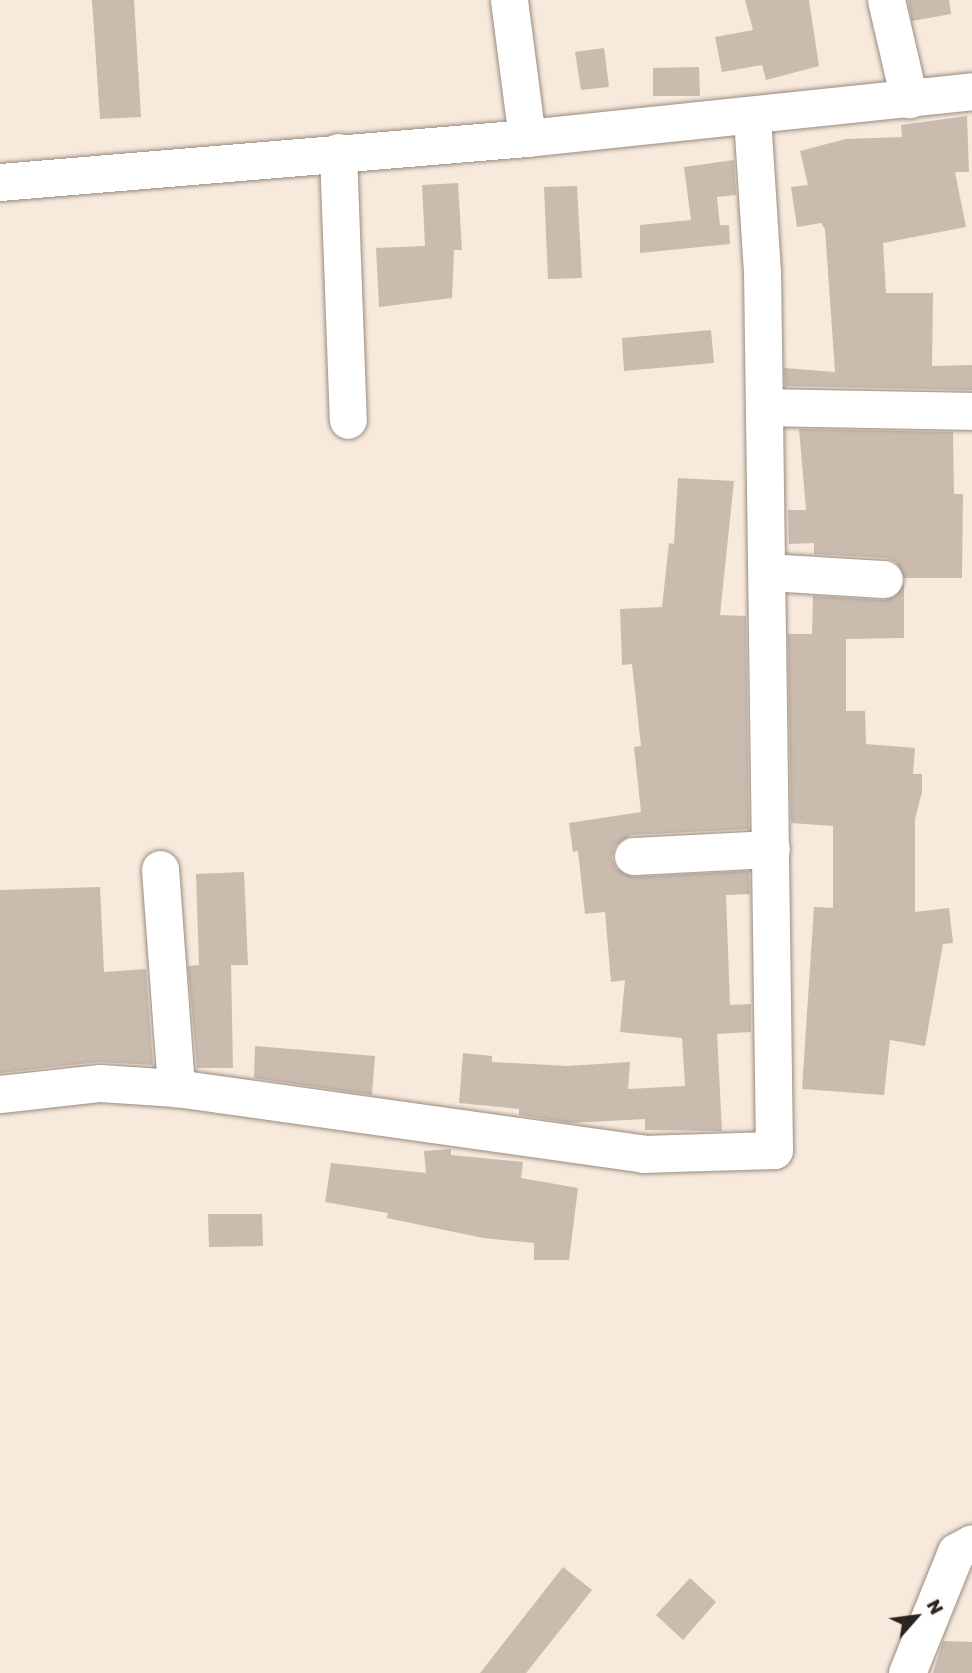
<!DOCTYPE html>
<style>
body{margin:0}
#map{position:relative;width:972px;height:1673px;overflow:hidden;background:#f7e9dc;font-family:Rubik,sans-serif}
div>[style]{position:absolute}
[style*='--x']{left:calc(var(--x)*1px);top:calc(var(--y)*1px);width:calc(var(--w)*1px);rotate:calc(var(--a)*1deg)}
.building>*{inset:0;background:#cabbaf}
.roads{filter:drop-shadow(0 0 2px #988b7f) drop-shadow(0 0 2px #988b7f)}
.street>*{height:37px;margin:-18.5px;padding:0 18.5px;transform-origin:18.5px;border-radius:18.5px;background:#fff}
span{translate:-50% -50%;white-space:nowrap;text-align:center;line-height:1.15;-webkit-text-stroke:6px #fdf8f2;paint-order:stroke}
.north{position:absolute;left:881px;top:1582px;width:70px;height:70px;-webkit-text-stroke:5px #fdf8f2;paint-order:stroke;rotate:62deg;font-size:19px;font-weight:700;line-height:28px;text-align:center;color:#29241f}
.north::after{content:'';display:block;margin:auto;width:24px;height:32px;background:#29241f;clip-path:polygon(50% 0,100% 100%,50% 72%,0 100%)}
</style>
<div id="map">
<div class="building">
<i style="clip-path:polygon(92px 0,134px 0,141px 117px,100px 119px)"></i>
<i style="clip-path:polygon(745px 0,809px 0,819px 66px,766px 80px,762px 65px,722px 72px,715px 37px,753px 30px)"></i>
<i style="clip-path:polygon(908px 0,949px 0,951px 14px,912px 21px)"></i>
<i style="clip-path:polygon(604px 48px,609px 87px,581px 90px,575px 52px)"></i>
<i style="clip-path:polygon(699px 67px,700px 96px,653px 96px,653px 68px)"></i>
<i style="clip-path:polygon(967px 116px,969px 172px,955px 172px,966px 227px,883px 243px,886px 293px,933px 293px,932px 366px,972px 365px,972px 390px,785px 386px,784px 368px,835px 372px,825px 229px,821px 223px,797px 227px,791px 187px,808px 185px,800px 151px,846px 139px,902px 137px,901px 125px)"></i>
<i style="clip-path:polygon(734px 160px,736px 195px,717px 197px,720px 225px,729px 225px,730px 244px,640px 253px,640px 225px,691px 220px,684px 167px)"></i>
<i style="clip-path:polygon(458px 183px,462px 250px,454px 250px,452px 298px,379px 307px,376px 248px,425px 246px,422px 185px)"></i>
<i style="clip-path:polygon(577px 186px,582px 278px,548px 279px,544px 187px)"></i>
<i style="clip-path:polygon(711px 330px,714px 363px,624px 371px,622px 338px)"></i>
<i style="clip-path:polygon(799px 429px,953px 432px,954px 494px,963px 494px,962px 578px,904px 578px,896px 562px,886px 558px,814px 554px,814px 543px,789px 544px,788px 510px,806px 510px)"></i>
<i style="clip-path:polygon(678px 478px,734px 481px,720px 615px,746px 616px,749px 829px,631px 835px,615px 846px,612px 858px,616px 868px,633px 877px,749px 871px,750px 894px,726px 895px,730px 1005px,751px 1004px,751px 1032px,717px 1034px,722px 1131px,645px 1130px,645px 1119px,571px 1123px,519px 1115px,519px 1109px,459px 1103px,463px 1053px,492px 1056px,492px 1062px,568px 1066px,630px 1062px,628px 1089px,685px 1086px,682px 1038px,620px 1032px,625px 980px,611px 982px,605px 912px,585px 914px,578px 851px,573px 852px,569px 823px,641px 812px,634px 747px,641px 746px,632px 664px,622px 665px,620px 609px,662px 607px,669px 543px,674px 544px)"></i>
<i style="clip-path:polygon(904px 584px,904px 638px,846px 639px,846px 711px,865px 711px,866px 744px,915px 748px,913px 774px,922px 774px,922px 792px,915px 819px,915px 912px,949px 908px,953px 943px,943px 944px,925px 1046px,890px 1040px,884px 1095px,802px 1089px,814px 907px,833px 908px,833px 826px,791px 823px,788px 634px,812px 634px,813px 596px,883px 600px,894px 597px)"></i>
<i style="clip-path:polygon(244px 872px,248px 965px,231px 965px,233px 1068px,197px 1068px,188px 966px,199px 965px,196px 874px)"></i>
<i style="clip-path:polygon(100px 887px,104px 972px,146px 969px,153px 1065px,98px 1062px,0 1073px,0 890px)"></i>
<i style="clip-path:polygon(255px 1046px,375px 1056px,372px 1095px,254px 1078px)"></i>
<i style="clip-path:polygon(451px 1149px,451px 1155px,523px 1162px,521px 1178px,578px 1188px,569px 1260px,534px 1260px,534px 1243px,483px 1238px,387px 1218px,388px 1213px,325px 1202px,331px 1163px,426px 1173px,424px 1151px)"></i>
<i style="clip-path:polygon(208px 1214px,262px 1214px,263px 1246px,209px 1247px)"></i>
<i style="clip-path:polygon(563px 1567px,592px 1590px,526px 1673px,480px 1673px)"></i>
<i style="clip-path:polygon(690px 1578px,716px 1602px,683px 1640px,656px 1615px)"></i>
<i style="clip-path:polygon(943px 1641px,972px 1642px,972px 1673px,933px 1673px)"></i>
</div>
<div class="roads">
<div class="street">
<i style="--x:509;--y:0;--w:139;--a:82.6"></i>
<i style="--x:886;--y:0;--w:102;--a:76.9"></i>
<i style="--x:338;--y:152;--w:268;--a:87.9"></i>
<i style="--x:0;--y:182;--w:529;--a:-4.77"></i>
<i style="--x:527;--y:138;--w:447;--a:-6"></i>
<i style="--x:765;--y:407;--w:207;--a:1.1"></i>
<i style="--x:768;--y:572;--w:116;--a:3.5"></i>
<i style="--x:633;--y:856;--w:138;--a:-2.9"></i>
<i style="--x:160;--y:869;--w:220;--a:85.8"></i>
<i style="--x:0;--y:1094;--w:101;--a:-6.3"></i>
<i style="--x:100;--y:1083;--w:76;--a:3.8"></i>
<i style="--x:176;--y:1088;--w:472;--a:8"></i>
<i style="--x:643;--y:1154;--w:131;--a:-1.7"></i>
<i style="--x:774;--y:1150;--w:878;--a:-90.78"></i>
<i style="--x:762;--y:272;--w:156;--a:-93.7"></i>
<i style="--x:907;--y:1673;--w:131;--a:-68"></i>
<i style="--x:956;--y:1552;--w:18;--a:-29"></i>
</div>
</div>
<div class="north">N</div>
</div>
